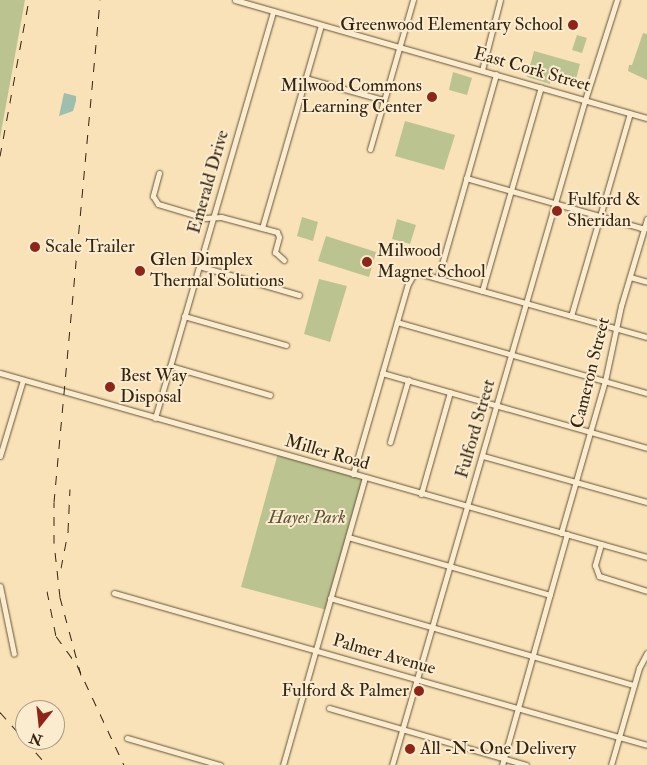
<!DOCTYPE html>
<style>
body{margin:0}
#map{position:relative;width:647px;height:765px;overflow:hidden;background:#f9e2b7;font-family:"IM FELL Double Pica",serif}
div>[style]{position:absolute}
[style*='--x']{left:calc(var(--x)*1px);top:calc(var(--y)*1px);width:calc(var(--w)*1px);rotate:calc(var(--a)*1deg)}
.green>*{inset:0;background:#bbc490}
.water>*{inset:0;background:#9ebeae}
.roads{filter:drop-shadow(0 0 1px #64543a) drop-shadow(0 0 1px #64543a)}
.minor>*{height:5px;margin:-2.5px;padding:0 2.5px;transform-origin:2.5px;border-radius:2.5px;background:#fbecd0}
.rail>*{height:1px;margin-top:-0.5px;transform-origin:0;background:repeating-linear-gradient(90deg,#322410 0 9px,transparent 0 18px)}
.dots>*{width:14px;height:14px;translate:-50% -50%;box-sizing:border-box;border:2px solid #fbecd0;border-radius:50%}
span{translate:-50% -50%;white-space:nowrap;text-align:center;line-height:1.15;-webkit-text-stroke:4px #fbecd0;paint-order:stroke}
.poi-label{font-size:18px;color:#322410}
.right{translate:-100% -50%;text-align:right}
.left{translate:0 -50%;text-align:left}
.street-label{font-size:18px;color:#322410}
.park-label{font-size:18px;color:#5b5436;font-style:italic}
.north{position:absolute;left:15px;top:700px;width:50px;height:50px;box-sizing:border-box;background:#fbecd0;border:1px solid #ab9c83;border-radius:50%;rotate:196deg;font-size:14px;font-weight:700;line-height:20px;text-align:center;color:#322410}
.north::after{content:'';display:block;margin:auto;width:18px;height:22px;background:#8f2418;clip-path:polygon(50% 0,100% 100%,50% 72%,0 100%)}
</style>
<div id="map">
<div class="green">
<i style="clip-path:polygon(0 0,25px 0,0 138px)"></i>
<i style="clip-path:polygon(643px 33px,647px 34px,647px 80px,628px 71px,629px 65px,632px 65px)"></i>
<i style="clip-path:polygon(577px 35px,587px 38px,582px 53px,572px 50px)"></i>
<i style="clip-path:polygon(534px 51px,580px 64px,575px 83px,552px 76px,550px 84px,527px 77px)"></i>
<i style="clip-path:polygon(453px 72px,472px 78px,467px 95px,449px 90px)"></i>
<i style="clip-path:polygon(405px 121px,455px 135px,444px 170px,395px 156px)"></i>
<i style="clip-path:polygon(302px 217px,318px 222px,313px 241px,297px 236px)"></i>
<i style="clip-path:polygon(397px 219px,416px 225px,410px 244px,392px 239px)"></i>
<i style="clip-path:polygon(326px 236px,376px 252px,369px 277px,318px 261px)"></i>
<i style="clip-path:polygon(319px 279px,347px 286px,330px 342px,304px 334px)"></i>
<i style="clip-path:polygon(278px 453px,365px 477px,327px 610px,241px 587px)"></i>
</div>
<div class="water">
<i style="clip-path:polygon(64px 93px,76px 96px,76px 101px,73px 111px,59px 116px)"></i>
</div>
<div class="roads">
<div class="minor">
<i style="--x:235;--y:0;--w:429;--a:16"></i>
<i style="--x:482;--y:70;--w:72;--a:-75.6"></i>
<i style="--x:305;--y:78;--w:82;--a:15.6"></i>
<i style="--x:370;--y:149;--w:155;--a:-73.9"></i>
<i style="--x:159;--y:173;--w:24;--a:105"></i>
<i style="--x:153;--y:196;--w:9;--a:58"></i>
<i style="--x:158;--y:204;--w:49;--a:16.6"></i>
<i style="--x:205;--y:218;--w:16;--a:-4"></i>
<i style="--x:221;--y:217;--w:58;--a:15"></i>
<i style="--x:277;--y:232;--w:5;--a:68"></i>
<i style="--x:279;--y:237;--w:16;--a:105"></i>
<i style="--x:275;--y:252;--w:12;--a:42"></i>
<i style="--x:466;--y:178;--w:182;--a:15.9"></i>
<i style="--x:641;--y:228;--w:6;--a:0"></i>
<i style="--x:262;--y:228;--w:211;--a:-73.8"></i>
<i style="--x:199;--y:266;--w:104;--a:16.2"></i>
<i style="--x:630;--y:277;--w:18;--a:16"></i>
<i style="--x:438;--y:278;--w:212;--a:-74.1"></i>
<i style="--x:482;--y:291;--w:212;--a:-73.9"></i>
<i style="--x:184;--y:316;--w:106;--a:15.9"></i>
<i style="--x:571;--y:316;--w:211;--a:-73.8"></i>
<i style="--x:397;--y:322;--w:260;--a:15.9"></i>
<i style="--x:170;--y:366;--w:104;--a:16.2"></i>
<i style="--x:0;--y:373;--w:673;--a:15.88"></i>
<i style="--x:382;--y:373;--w:275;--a:15.8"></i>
<i style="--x:155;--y:418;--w:424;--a:-73.8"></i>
<i style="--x:390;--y:442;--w:65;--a:-73.8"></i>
<i style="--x:0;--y:456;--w:79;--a:-73.2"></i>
<i style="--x:483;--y:456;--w:170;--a:15.7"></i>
<i style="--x:353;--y:474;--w:198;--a:-73.9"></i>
<i style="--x:408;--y:284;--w:14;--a:-60"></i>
<i style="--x:415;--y:272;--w:241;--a:15.7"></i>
<i style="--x:421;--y:494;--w:106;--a:-74.1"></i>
<i style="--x:561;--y:533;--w:158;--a:-73.9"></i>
<i style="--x:605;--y:381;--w:77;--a:-78"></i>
<i style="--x:621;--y:306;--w:91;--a:-73.4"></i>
<i style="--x:348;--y:537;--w:210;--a:16"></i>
<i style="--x:601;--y:544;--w:22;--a:106"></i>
<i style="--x:595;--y:565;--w:12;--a:70"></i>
<i style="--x:599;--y:576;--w:50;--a:17.4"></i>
<i style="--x:0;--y:586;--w:69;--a:78.4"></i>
<i style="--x:114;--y:593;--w:554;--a:15.92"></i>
<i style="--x:330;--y:598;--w:316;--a:16"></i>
<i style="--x:329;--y:708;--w:205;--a:16.1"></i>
<i style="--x:127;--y:738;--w:97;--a:16.2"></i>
<i style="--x:283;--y:765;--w:299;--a:-74.1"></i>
<i style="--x:392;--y:765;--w:692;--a:-73.82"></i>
<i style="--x:585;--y:100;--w:105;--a:-72.3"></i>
<i style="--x:502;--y:765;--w:240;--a:-74.3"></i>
<i style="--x:611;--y:765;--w:101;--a:-73.9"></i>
<i style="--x:639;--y:668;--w:17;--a:-62"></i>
</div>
</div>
<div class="rail">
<i style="--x:0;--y:156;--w:159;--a:-79.5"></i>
<i style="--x:61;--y:568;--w:38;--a:-79"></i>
<i style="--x:68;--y:531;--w:42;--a:-87.3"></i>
<i style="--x:47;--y:591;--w:46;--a:78.7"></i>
<i style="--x:56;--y:636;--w:36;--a:54"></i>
<i style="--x:77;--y:665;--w:110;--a:64.8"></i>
<i style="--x:81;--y:675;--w:81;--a:-105.1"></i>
<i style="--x:60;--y:597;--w:54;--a:-96.3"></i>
<i style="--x:54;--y:543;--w:41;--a:-90"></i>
<i style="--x:54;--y:502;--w:504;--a:-84.76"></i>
<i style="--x:0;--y:712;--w:71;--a:48.4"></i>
</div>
<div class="dots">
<i style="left:573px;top:25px;background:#8f2418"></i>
<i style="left:432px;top:97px;background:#8f2418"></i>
<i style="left:557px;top:211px;background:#8f2418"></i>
<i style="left:35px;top:247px;background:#8f2418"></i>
<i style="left:367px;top:262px;background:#8f2418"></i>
<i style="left:140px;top:271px;background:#8f2418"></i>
<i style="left:110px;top:387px;background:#8f2418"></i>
<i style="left:419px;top:691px;background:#8f2418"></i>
<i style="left:410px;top:749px;background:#8f2418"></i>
</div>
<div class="poi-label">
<span class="right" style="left:563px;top:25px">Greenwood Elementary School</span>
<span class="right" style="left:422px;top:97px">Milwood Commons<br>Learning Center</span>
<span class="left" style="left:567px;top:211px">Fulford &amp;<br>Sheridan</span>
<span class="left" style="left:45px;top:247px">Scale Trailer</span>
<span class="left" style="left:377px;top:262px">Milwood<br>Magnet School</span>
<span class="left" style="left:150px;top:271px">Glen Dimplex<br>Thermal Solutions</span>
<span class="left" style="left:120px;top:387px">Best Way<br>Disposal</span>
<span class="right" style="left:409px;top:691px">Fulford &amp; Palmer</span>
<span class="left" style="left:420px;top:749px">All -N- One Delivery</span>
</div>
<div class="street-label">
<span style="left:532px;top:70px;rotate:16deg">East Cork Street</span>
<span style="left:209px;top:182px;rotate:-74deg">Emerald Drive</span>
<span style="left:591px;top:373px;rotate:-76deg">Cameron Street</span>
<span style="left:476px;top:429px;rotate:-74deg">Fulford Street</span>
<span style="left:327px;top:453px;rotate:16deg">Miller Road</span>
<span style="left:384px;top:655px;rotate:16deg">Palmer Avenue</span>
</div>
<div class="park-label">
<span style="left:307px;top:518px">Hayes Park</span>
</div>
<div class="north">N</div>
</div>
